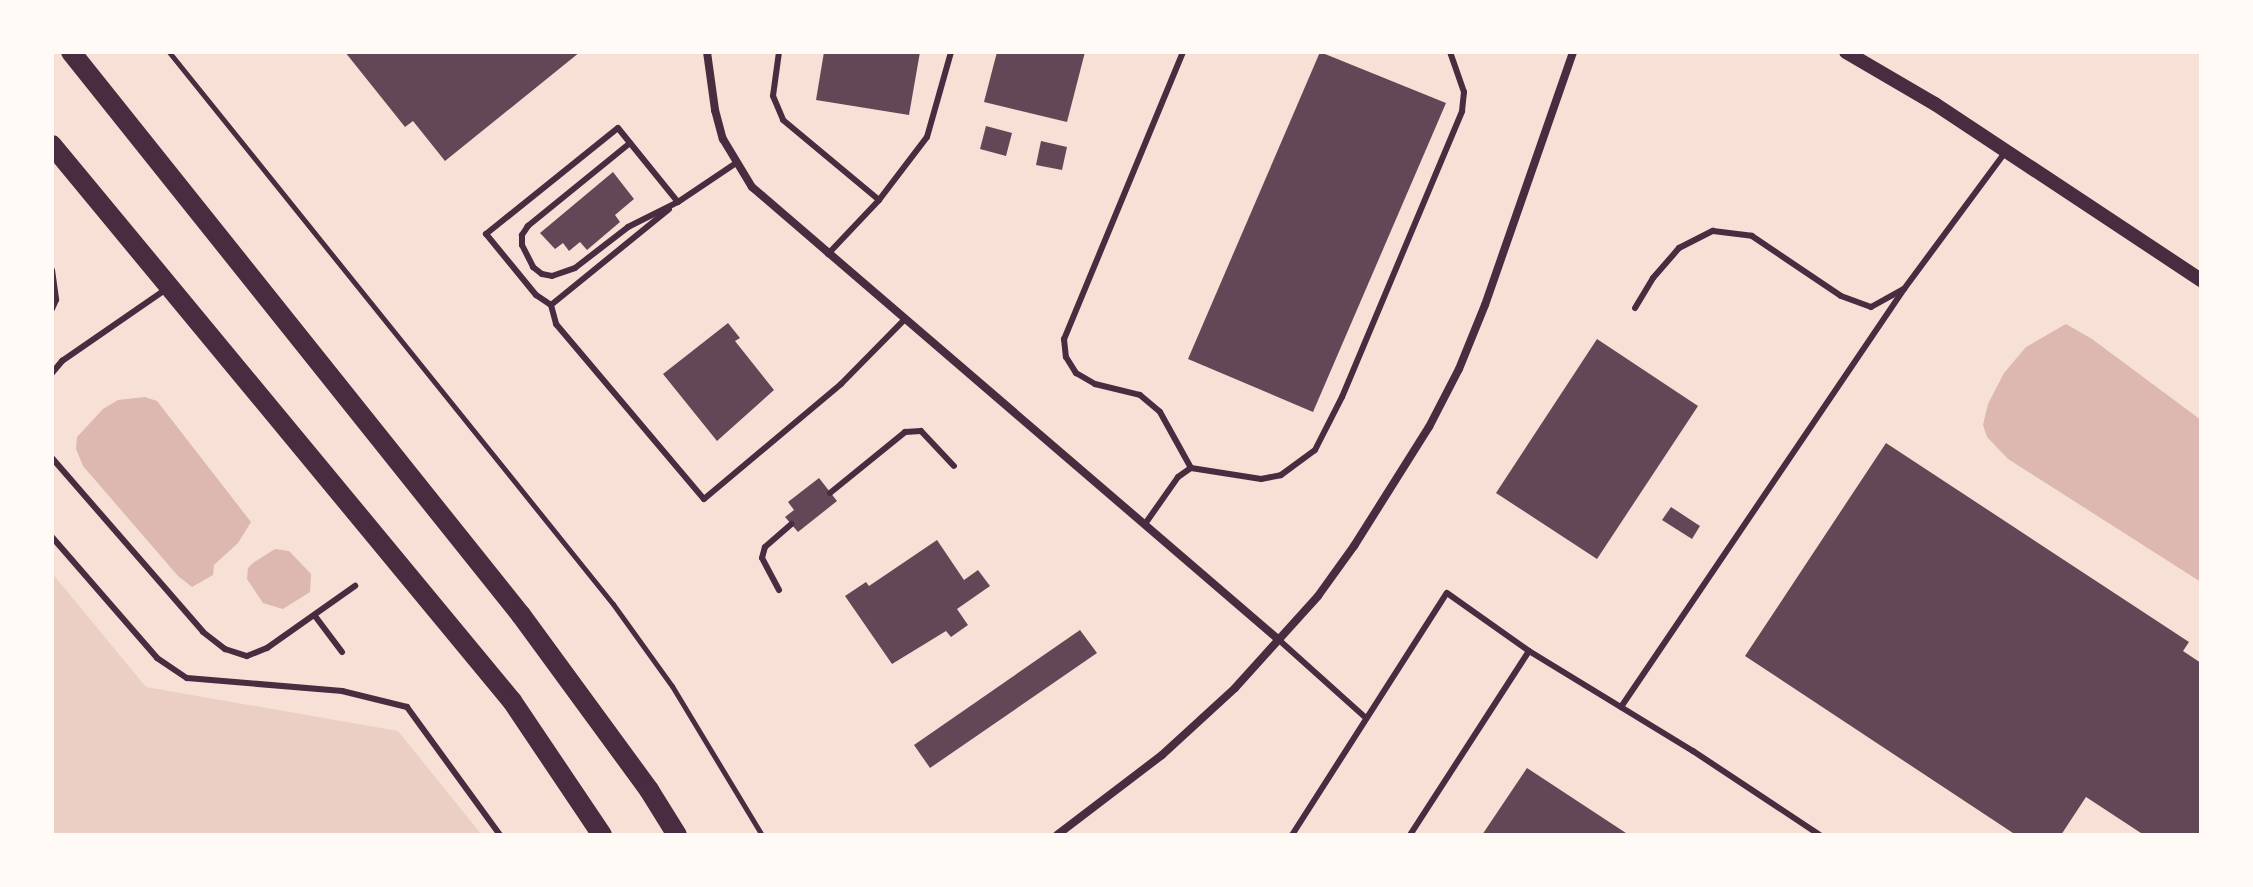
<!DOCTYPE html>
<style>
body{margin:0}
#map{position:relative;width:2253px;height:887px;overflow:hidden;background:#f7e1d7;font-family:Ubuntu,sans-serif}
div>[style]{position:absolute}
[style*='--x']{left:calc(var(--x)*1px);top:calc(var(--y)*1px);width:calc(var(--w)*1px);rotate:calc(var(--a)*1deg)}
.green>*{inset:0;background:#ebcfc5}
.water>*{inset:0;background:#dcb8b0}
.building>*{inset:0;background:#644757}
.path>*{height:5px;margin:-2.5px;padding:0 2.5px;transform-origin:2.5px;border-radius:2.5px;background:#4a2c40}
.service>*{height:6px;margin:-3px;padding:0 3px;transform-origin:3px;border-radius:3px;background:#4a2c40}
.minor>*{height:8px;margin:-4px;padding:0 4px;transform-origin:4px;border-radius:4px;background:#4a2c40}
.tertiary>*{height:14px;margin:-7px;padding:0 7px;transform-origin:7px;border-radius:7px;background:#4a2c40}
.primary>*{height:20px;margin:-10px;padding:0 10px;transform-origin:10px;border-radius:10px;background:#4a2c40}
span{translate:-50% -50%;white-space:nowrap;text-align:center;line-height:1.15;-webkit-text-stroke:8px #fffaf5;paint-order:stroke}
.frame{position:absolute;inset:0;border:54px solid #fffaf5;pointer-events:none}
</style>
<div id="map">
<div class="green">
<i style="clip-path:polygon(52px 573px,146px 687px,398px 731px,482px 835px,52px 835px)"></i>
</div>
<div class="water">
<i style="clip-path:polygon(2066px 324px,2092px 339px,2201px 420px,2201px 582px,2008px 459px,1987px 437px,1983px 425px,1988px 404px,2004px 373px,2026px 347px)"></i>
<i style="clip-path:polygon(145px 397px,157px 401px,251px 522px,238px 543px,214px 565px,213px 575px,192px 587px,178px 576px,83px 466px,76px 449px,77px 437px,103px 409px,118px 400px)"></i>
<i style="clip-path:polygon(275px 549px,289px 551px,311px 574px,310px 592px,283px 609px,263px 603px,247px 579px,248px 568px,253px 563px)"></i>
</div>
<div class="building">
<i style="clip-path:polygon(345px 52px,580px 52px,445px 161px,413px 121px,405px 127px)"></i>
<i style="clip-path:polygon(824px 52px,920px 52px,909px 115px,816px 100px)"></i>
<i style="clip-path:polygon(997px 52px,1085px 52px,1067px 122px,984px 102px)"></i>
<i style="clip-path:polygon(1320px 52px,1446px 103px,1313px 412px,1188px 359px)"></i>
<i style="clip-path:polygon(986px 126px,1012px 133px,1006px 156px,980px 149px)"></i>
<i style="clip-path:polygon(1041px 141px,1067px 147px,1062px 170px,1036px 165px)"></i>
<i style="clip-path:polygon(613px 172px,634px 199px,615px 215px,620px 222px,587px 250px,580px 242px,569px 251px,563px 243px,555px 249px,540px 233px)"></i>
<i style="clip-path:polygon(728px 323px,740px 338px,735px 341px,774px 390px,717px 441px,663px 374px)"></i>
<i style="clip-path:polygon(1597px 339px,1698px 406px,1597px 559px,1496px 493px)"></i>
<i style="clip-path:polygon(1886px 443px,2189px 642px,2183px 651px,2201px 663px,2201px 835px,2144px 835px,2086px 797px,2061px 835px,2016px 835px,1745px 656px)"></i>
<i style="clip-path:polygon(819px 478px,837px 501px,798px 532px,785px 517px,794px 510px,788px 502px)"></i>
<i style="clip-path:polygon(1671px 507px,1700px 526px,1692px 539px,1662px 520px)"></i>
<i style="clip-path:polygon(937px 540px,964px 580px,978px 570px,990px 586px,957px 609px,968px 625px,951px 637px,946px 631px,892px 664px,845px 596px,866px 582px,869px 586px)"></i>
<i style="clip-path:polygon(1080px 630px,1097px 653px,930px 768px,914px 745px)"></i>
<i style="clip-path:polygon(1527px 768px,1629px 835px,1482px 835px)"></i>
</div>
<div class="path">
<i style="--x:169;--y:52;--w:708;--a:51.19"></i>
<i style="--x:613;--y:604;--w:101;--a:54.3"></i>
<i style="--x:672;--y:686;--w:174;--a:58.9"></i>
<i style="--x:2200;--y:52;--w:1;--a:45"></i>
</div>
<div class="service">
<i style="--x:779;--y:52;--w:44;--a:97.8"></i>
<i style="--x:773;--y:96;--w:26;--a:67"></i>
<i style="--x:783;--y:120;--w:125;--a:39.8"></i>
<i style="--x:1183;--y:52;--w:311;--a:112.5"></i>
<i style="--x:1064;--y:339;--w:18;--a:84"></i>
<i style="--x:1066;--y:357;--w:19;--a:58"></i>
<i style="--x:1076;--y:373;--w:22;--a:30"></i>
<i style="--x:1095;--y:384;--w:46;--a:13.7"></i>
<i style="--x:1140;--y:395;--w:26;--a:40"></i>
<i style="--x:1160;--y:412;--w:64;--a:61"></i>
<i style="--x:630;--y:143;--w:132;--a:140.9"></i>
<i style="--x:528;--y:226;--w:11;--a:124"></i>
<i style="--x:522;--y:235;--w:10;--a:90"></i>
<i style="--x:522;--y:245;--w:25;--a:63"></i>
<i style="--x:533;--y:267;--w:11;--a:38"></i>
<i style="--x:542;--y:274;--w:10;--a:11"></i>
<i style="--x:552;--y:276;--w:24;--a:-19"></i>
<i style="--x:575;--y:268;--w:67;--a:-37.7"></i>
<i style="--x:628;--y:227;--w:56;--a:-26.6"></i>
<i style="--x:678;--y:202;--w:70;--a:-33.9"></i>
<i style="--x:828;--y:254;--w:74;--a:-46.6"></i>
<i style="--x:879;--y:200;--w:79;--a:-52.7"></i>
<i style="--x:927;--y:137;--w:88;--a:-74.2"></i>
<i style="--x:52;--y:270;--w:30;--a:82"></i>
<i style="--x:56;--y:300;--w:10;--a:114"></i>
<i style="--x:551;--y:305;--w:20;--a:75"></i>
<i style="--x:556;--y:324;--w:229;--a:49.8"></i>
<i style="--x:704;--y:499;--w:179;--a:-40"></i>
<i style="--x:841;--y:384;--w:91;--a:-45.4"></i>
<i style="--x:551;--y:305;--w:18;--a:-146"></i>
<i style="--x:536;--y:295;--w:79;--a:-129.3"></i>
<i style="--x:486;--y:234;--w:169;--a:-38.8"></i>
<i style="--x:618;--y:128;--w:95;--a:51"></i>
<i style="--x:551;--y:305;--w:152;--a:-39.1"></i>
<i style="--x:1635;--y:308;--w:35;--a:-59"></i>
<i style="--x:1653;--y:278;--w:40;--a:-49"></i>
<i style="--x:1679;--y:248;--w:38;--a:-27"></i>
<i style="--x:1713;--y:231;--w:39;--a:7"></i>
<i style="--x:1752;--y:236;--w:107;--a:34"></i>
<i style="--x:1841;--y:296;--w:32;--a:20"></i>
<i style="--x:1871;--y:307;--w:38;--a:-29"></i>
<i style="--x:1904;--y:289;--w:172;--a:-53.5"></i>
<i style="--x:52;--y:373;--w:16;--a:-50"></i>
<i style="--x:62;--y:361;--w:125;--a:-34.6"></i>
<i style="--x:52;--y:458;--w:230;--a:49"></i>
<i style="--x:203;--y:632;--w:28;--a:38"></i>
<i style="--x:225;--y:649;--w:23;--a:18"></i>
<i style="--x:247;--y:656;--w:22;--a:-22"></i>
<i style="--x:267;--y:648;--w:108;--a:-35.2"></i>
<i style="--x:830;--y:493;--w:97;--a:-39.1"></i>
<i style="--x:905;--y:432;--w:16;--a:-4"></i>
<i style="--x:921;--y:431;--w:48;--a:46.7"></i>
<i style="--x:1145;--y:524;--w:57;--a:-54.9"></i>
<i style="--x:1178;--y:477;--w:16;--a:-35"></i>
<i style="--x:1191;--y:468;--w:71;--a:8.9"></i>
<i style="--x:1261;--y:479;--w:20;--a:-11"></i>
<i style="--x:1281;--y:475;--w:42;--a:-36.3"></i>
<i style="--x:1315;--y:450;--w:59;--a:-63"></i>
<i style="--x:1342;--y:397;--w:310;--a:-67.2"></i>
<i style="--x:1462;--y:111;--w:19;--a:-84"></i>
<i style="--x:1464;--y:92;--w:42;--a:-109.3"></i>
<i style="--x:52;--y:537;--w:160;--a:49"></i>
<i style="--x:157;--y:658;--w:36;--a:34"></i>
<i style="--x:187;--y:678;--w:156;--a:4.8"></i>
<i style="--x:342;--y:691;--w:67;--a:13.8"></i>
<i style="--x:407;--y:707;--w:158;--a:54"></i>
<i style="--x:779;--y:590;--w:36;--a:-118"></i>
<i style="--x:762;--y:558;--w:11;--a:-75"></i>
<i style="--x:765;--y:547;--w:35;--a:-41"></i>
<i style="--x:315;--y:616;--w:45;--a:53.1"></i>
<i style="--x:1279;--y:640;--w:117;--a:41.9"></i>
<i style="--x:1529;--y:651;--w:192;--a:31.4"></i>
<i style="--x:1693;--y:751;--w:152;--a:33.5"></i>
<i style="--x:1621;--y:707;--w:505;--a:-55.9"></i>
<i style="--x:1292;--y:835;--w:287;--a:-57.4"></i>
<i style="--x:1447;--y:593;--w:100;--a:35.3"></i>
<i style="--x:1529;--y:651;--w:219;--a:122.9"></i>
</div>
<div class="minor">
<i style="--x:707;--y:52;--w:59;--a:82.1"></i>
<i style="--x:715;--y:110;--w:30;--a:75"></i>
<i style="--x:723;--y:139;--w:56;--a:58.9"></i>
<i style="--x:752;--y:187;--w:695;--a:40.68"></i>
<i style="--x:1057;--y:835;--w:132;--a:-37.3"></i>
<i style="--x:1162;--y:755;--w:99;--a:-42.5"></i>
<i style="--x:1235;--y:688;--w:124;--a:-47.9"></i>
<i style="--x:1318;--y:596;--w:62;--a:-54.2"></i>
<i style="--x:1354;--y:546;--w:141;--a:-57.8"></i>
<i style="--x:1429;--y:427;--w:65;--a:-62.7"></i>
<i style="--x:1459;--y:369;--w:69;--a:-67.9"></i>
<i style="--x:1485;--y:305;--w:268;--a:-70.8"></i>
</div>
<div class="tertiary">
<i style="--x:1846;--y:52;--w:103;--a:30.3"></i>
<i style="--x:1935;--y:104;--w:319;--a:33.5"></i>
</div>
<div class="primary">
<i style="--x:71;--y:52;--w:721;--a:51.37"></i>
<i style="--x:521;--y:615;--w:217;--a:53.8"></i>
<i style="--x:649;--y:790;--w:53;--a:58.1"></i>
<i style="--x:52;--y:145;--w:722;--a:50.4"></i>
<i style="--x:512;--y:701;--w:161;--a:56.1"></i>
</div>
<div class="frame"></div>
</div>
